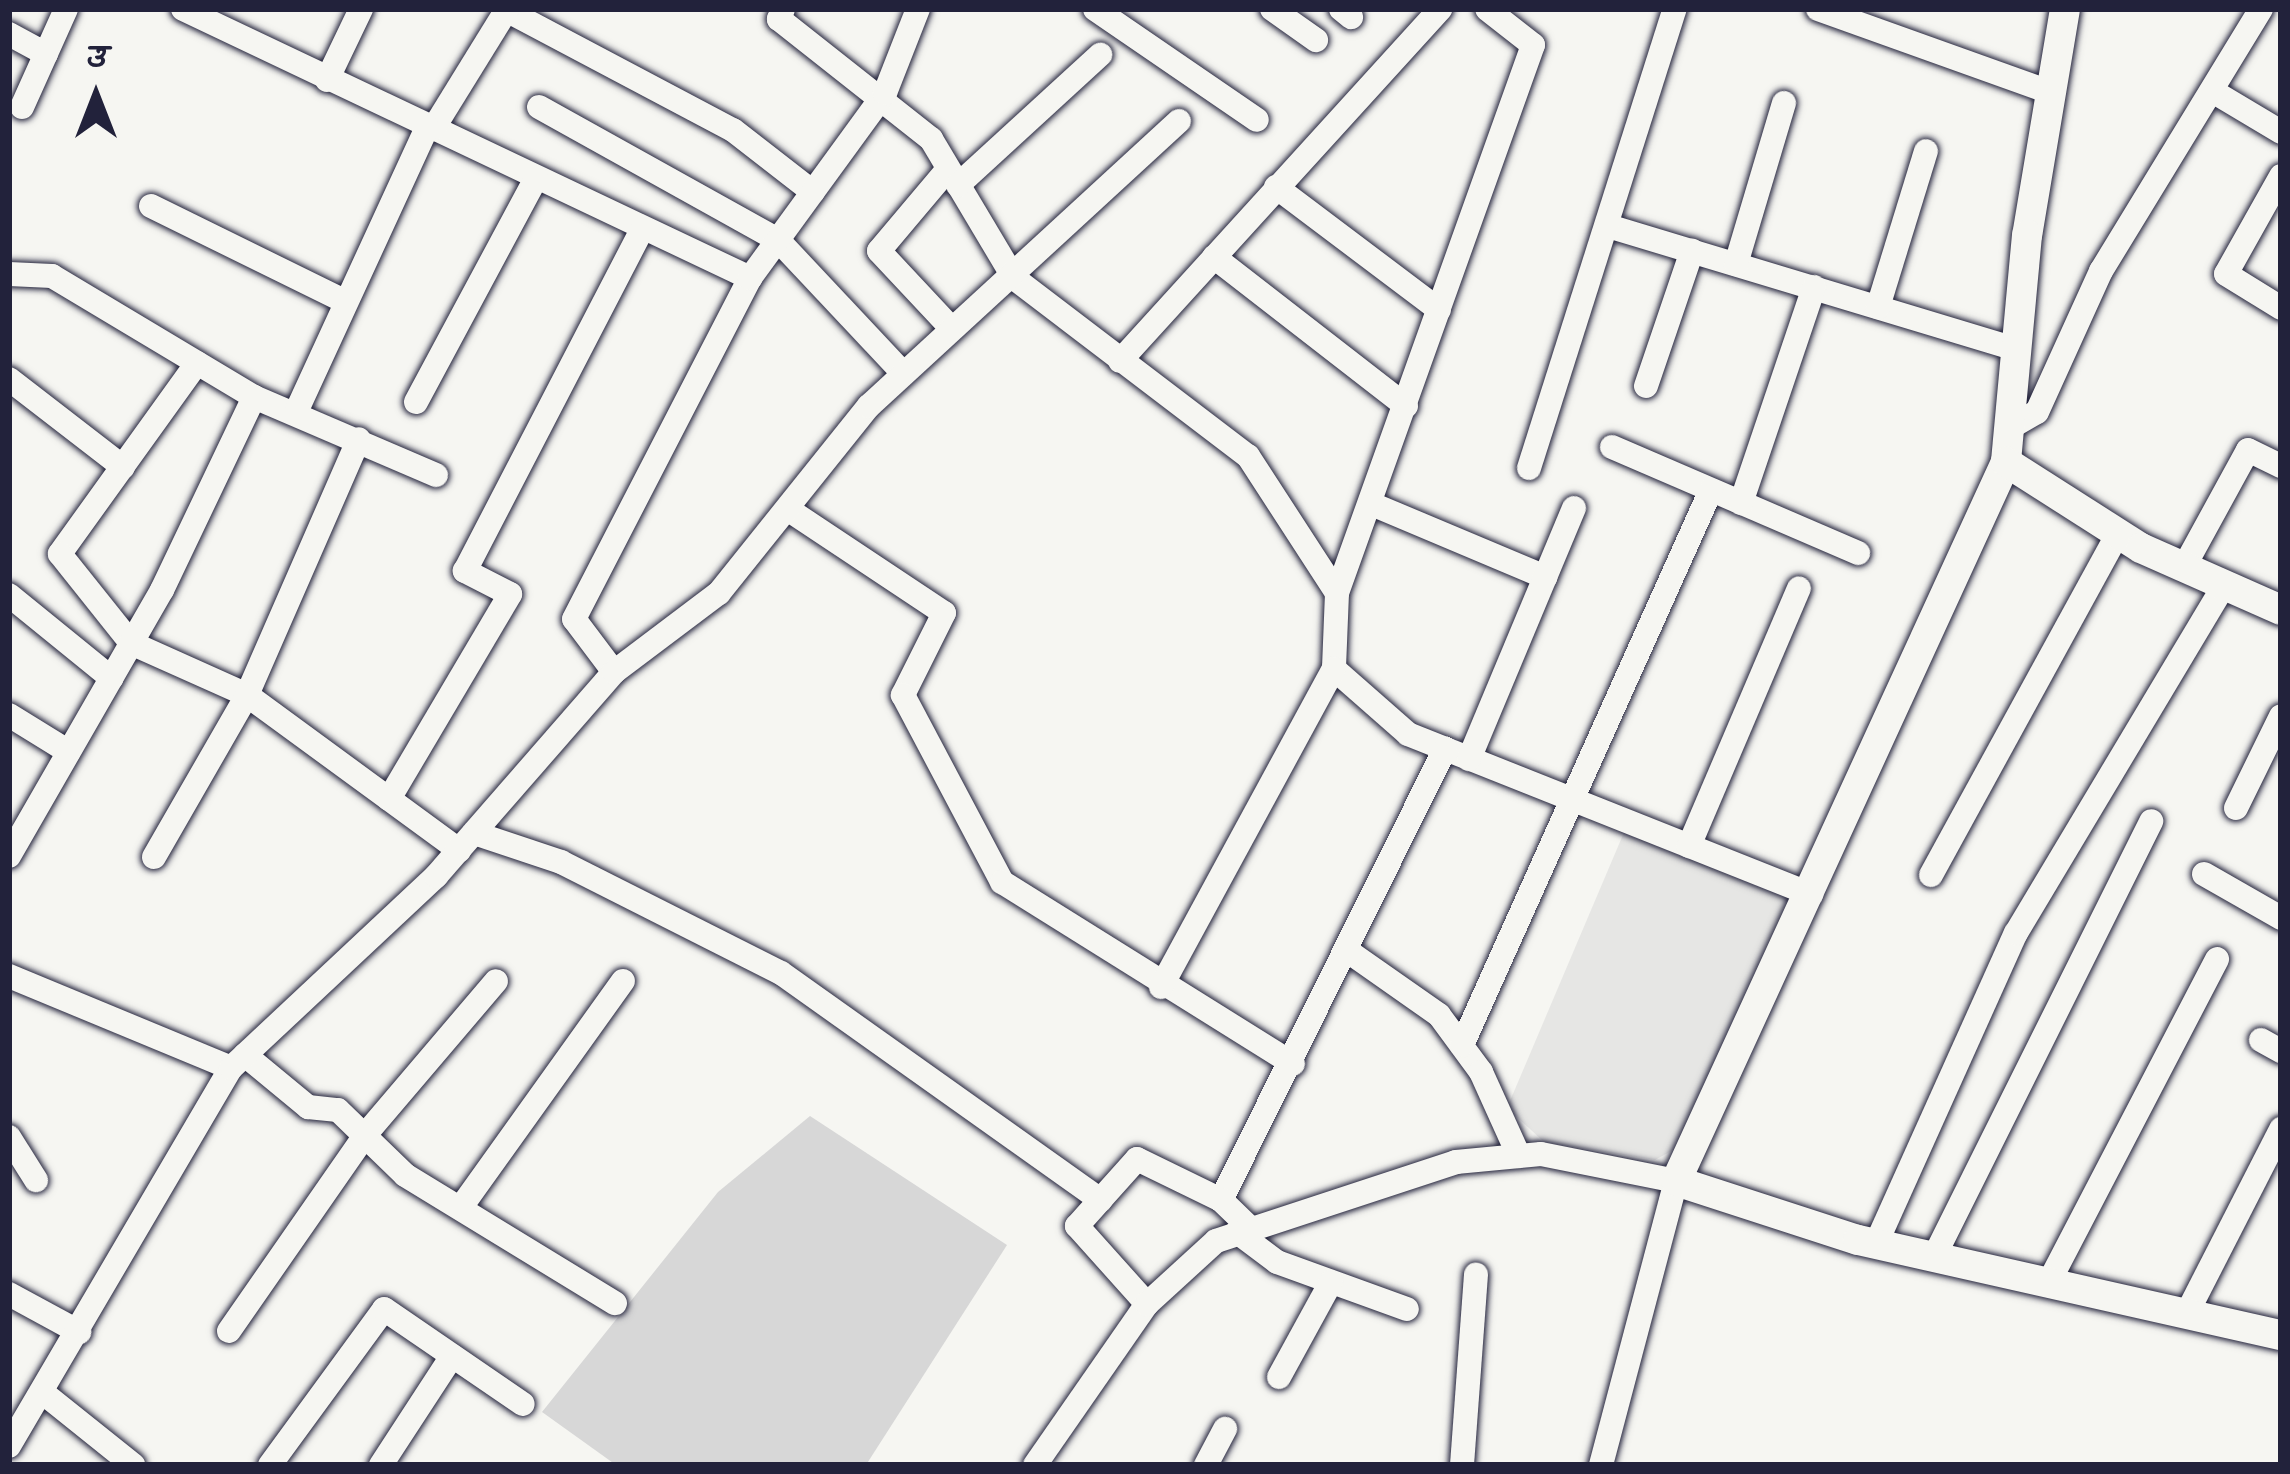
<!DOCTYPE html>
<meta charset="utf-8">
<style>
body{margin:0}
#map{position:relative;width:2290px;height:1474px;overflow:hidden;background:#f6f6f2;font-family:Kalam,"Playpen Sans Deva",sans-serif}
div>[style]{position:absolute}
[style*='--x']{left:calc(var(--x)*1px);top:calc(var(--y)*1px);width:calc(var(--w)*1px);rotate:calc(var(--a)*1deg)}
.built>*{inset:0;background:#e6e6e4}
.green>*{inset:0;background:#d7d7d7}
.roads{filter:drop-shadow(0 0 3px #22223b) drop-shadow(0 0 3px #22223b)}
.minor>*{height:24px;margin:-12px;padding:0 12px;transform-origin:12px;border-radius:12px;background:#f6f6f2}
.tertiary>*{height:30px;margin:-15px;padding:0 15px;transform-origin:15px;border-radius:15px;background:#f6f6f2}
span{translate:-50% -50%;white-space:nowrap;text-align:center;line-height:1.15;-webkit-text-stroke:12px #f6f6f2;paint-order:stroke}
.frame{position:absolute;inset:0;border:12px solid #22223b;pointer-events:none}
.north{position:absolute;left:36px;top:36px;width:120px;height:120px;-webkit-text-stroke:9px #f6f6f2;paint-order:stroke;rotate:0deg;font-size:33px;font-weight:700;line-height:48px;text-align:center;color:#22223b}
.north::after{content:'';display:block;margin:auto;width:42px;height:54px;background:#22223b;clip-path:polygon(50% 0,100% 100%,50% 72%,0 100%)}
</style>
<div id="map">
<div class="built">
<i style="clip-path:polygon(1625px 830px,1794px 899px,1675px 1149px,1655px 1160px,1544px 1142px,1507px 1108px)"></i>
</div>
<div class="green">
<i style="clip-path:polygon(810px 1116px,1007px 1245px,866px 1465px,616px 1465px,542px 1412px,718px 1192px)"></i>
</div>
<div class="roads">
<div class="minor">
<i style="--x:183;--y:9;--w:628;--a:25.38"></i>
<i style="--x:783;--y:9;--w:11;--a:112"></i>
<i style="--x:779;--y:19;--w:194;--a:38.3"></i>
<i style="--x:931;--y:139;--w:162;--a:59.2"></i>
<i style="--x:1014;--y:278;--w:294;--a:37.3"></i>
<i style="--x:1248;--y:456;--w:163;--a:57"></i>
<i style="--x:1337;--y:593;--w:76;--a:92.3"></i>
<i style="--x:1334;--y:669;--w:98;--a:41.3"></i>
<i style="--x:1408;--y:734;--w:434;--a:21.7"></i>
<i style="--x:1095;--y:9;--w:196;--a:34.4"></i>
<i style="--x:1272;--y:9;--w:54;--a:35.2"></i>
<i style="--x:1341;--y:9;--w:13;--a:39"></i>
<i style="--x:1818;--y:9;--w:246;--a:19.7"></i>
<i style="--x:506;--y:10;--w:257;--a:27.9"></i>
<i style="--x:733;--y:130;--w:101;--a:37.8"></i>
<i style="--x:9;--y:34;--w:42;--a:28.4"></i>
<i style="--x:327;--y:80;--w:79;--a:-64.4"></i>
<i style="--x:2214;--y:92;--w:78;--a:30.8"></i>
<i style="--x:22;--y:107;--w:107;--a:-65.8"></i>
<i style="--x:539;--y:107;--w:274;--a:29.1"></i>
<i style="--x:778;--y:240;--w:183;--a:46.8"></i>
<i style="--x:433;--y:129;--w:141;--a:-58.3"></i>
<i style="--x:948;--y:169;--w:107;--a:130.1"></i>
<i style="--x:879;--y:251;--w:105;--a:46.9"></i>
<i style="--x:2281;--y:176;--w:112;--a:119.3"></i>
<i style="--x:2226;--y:274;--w:65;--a:31.7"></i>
<i style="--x:958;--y:185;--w:193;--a:-42.5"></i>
<i style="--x:1276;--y:187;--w:204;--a:37"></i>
<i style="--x:151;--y:206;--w:217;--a:26.2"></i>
<i style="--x:1608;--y:226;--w:426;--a:16.8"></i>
<i style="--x:1214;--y:257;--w:243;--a:37.8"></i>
<i style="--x:1736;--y:264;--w:168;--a:-73.4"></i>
<i style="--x:9;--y:274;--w:43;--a:2.7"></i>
<i style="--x:52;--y:276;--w:235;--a:30.9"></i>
<i style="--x:254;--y:397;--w:198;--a:23.2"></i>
<i style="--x:1878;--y:307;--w:163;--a:-72.9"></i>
<i style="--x:1120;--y:361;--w:476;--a:-47.7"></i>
<i style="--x:197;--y:363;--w:235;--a:125.7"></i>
<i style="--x:60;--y:554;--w:114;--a:51.4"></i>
<i style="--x:131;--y:643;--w:127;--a:24.1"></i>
<i style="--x:247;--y:695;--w:263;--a:36.2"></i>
<i style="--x:9;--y:379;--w:144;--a:37.7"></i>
<i style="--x:1646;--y:386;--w:143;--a:-71.2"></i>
<i style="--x:416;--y:402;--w:254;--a:-61.8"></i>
<i style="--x:297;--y:410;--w:311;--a:-65.3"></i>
<i style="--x:2009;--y:428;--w:32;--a:-30"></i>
<i style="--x:2037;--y:412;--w:155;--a:-65.6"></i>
<i style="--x:2101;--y:271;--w:307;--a:-58.6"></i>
<i style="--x:1612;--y:447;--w:268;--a:23.3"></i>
<i style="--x:1529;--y:468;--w:482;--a:-72.4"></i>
<i style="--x:1741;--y:503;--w:228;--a:-71.3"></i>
<i style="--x:1374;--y:505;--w:186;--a:22.8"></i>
<i style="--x:789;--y:510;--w:186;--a:33.6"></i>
<i style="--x:944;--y:613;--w:92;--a:116.6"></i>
<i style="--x:903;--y:695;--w:212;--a:62.1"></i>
<i style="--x:1002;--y:882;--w:343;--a:32"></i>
<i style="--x:2184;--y:567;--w:133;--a:-61.3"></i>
<i style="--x:2248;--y:450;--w:37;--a:26"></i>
<i style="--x:1337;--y:593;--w:582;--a:-70.32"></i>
<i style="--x:1533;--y:45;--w:58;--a:-142"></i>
<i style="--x:9;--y:595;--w:132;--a:39.1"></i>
<i style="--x:614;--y:672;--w:66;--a:-127"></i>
<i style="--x:574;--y:619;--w:384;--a:-62.7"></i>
<i style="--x:750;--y:278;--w:229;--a:-53.9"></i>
<i style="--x:885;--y:93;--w:90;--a:-68.6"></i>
<i style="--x:9;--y:715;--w:70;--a:31.7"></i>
<i style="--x:1469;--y:759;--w:272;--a:-67.3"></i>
<i style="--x:389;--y:799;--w:238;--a:-59.4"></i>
<i style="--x:510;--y:594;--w:51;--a:-152.9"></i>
<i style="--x:465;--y:571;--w:386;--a:-62.6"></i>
<i style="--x:2236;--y:808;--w:102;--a:-63.9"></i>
<i style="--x:474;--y:833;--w:92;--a:18.4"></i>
<i style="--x:561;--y:862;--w:246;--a:26.8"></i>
<i style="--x:781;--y:973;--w:392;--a:35.4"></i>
<i style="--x:1689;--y:846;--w:280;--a:-66.9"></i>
<i style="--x:9;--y:856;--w:307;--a:-60.1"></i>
<i style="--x:162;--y:590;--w:214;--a:-64.5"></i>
<i style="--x:154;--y:857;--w:187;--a:-60.1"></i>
<i style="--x:247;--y:695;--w:279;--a:-66.4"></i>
<i style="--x:2204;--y:874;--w:89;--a:29.7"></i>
<i style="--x:1931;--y:875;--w:389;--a:-61.3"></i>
<i style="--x:1352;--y:954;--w:106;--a:35"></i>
<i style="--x:1439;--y:1015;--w:71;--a:53.6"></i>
<i style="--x:1481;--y:1072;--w:92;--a:65.7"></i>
<i style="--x:9;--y:976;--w:240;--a:22.5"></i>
<i style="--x:1161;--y:987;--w:362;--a:-61.5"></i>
<i style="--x:2261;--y:1040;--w:23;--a:29"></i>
<i style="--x:1462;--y:1045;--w:608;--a:-65.84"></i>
<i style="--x:245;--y:1055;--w:82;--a:39.5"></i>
<i style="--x:308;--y:1107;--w:30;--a:6"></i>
<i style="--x:338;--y:1110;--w:93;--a:44.1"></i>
<i style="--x:405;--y:1175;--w:246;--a:31.4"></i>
<i style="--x:9;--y:1137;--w:51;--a:57.9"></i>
<i style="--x:1221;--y:1200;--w:504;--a:-63.59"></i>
<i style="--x:464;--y:1203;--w:273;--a:-54.4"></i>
<i style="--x:1237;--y:1232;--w:50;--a:36.9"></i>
<i style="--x:1277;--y:1262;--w:138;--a:19.9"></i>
<i style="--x:1876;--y:1244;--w:341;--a:-65.8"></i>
<i style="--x:2016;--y:933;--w:405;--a:-59.1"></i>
<i style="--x:1934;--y:1257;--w:487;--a:-63.5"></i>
<i style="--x:2049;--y:1282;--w:364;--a:-62.5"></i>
<i style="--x:9;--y:1294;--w:80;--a:28.5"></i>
<i style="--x:1147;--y:1304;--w:105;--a:-131.9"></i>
<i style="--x:1077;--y:1226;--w:90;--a:-48.2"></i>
<i style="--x:1137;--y:1159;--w:93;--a:26"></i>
<i style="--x:1221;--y:1200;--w:37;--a:44"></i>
<i style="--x:2187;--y:1313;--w:207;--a:-62.9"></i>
<i style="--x:229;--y:1331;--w:239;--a:-55.2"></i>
<i style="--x:365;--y:1135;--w:202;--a:-49.6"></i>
<i style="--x:1279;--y:1377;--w:108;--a:-61.3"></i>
<i style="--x:42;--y:1392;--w:117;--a:38.7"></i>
<i style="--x:9;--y:1446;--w:438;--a:-59.6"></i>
<i style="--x:231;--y:1068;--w:281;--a:-43.1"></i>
<i style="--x:436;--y:876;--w:271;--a:-48.9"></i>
<i style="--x:614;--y:672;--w:131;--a:-37"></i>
<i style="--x:719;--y:593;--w:240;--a:-51.3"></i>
<i style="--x:869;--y:406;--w:421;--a:-42.6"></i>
<i style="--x:270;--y:1465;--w:193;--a:-53.8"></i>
<i style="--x:384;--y:1309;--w:168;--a:34.4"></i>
<i style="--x:381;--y:1465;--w:130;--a:-56.9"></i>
<i style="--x:1035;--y:1465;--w:196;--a:-55.2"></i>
<i style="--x:1147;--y:1304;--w:93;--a:-42.4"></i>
<i style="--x:1216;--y:1241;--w:253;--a:-18.2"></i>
<i style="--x:1456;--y:1162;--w:85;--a:-5.4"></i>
<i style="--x:1541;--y:1154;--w:138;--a:11.3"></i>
<i style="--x:1676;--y:1181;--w:294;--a:104.8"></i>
<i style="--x:1206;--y:1465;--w:41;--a:-62.2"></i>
<i style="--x:1462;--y:1465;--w:191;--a:-85.8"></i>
</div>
<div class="tertiary">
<i style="--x:2065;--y:9;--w:229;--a:99.5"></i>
<i style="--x:2027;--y:235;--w:228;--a:95.3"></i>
<i style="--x:2006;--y:462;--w:791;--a:114.65"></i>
<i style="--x:1676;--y:1181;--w:191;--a:18"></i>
<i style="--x:1858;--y:1240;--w:434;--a:12.7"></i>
<i style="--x:2006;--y:462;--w:160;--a:32.5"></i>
<i style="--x:2141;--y:548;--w:153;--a:23.9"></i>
</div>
</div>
<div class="frame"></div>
<div class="north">उ</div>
</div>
